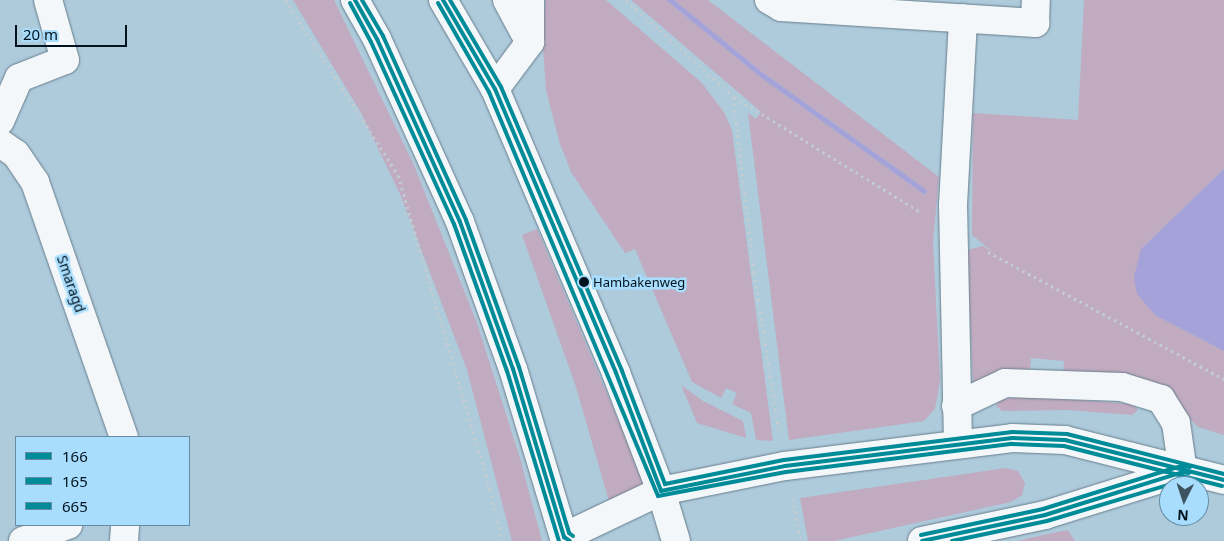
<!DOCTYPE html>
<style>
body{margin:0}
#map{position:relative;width:1224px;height:541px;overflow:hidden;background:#aecbdc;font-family:"Noto Sans",sans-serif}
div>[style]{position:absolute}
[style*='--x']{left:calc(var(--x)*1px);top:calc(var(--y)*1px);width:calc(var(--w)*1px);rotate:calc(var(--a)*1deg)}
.green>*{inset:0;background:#c0abc0}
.water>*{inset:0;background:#a4a2d8}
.path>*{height:3px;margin-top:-1.5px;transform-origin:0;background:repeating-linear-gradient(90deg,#c2ccd1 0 2.5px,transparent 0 6.5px)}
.roads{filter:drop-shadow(0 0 1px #687f8c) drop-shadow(0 0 1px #687f8c)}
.minor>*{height:28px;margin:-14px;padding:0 14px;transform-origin:14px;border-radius:14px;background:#f3f7fa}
.major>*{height:28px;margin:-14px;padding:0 14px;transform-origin:14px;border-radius:14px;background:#f3f7fa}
.bus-1>*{height:4px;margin:-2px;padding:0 2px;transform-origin:2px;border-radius:2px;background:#008b98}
.bus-2>*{height:4px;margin:-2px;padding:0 2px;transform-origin:2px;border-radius:2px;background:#008b98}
.bus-3>*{height:4px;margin:-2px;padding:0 2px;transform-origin:2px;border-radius:2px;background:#008b98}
.dots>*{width:14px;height:14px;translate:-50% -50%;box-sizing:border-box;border:2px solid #a8ddfd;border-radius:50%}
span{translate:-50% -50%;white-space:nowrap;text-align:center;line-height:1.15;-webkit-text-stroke:5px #a8ddfd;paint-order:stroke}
.bus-label{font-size:13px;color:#01131e}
.left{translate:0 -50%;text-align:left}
.street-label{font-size:14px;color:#01131e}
.legend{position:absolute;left:15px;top:436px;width:175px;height:90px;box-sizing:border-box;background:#a8ddfd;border:1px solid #658ca4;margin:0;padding:6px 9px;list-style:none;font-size:15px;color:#01131e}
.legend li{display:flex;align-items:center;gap:10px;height:25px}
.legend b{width:25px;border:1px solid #658ca4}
.north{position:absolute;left:1159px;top:476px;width:50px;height:50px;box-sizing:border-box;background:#a8ddfd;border:1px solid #658ca4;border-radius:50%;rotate:184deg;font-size:14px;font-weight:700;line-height:20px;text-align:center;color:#01131e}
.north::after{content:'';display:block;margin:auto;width:18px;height:22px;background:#3e5360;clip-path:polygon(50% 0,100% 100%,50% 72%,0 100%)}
.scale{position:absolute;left:15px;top:25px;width:112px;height:22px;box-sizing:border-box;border:2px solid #01131e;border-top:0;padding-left:6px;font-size:15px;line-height:18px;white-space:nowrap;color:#01131e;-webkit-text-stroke:4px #a8ddfd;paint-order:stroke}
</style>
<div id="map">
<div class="green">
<i style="clip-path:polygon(293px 0,334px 0,413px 163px,477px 323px,520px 458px,542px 541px,512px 541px,467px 370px,400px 194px,360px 111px)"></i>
<i style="clip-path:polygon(545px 0,606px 0,701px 82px,724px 112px,732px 130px,773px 441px,756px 440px,751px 413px,732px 404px,737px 393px,726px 388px,721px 398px,692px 382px,635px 249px,625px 253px,571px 172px,560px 144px,546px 90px,543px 48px)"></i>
<i style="clip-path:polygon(631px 0,666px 0,759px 76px,925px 195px,927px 190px,762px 72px,674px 0,708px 0,939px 177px,933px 242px,940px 381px,935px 409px,924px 421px,789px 440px,748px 113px,756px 119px,761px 112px)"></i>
<i style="clip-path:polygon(1084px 0,1224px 0,1224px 169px,1141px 249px,1155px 315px,1224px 351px,1224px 435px,1198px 427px,1163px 391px,1063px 374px,1064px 361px,1031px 358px,1030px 372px,998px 372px,973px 383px,967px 250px,983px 246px,993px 252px,972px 235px,973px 113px,1078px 120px)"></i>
<i style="clip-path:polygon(537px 229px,629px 445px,644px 488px,609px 501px,575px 384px,522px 235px)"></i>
<i style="clip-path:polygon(681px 385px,703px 401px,743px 421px,746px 438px,697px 423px)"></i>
<i style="clip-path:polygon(1023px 396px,1133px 404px,1138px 410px,1132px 415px,1068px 410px,1002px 411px,996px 406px,999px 400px)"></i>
<i style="clip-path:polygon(1006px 468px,1018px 471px,1025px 483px,1022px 495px,1011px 502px,834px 541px,808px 541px,800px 498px)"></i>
<i style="clip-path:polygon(1068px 530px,1075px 541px,1017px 541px,1043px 535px)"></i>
</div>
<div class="water">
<i style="clip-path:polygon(666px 0,674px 0,762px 72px,927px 190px,925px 195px,759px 76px)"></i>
<i style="clip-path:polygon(1224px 169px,1224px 351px,1155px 315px,1137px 294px,1134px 277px,1141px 249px)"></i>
</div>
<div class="path">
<i style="--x:285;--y:0;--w:208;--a:57.1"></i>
<i style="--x:398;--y:175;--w:327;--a:73.7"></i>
<i style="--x:490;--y:489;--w:53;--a:77"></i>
<i style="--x:626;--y:0;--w:144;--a:41.9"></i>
<i style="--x:733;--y:96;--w:178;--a:83.2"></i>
<i style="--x:754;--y:273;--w:162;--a:81.1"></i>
<i style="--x:734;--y:97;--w:219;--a:31.7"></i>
<i style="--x:988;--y:252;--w:268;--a:28.3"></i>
<i style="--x:792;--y:498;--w:44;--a:78.2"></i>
</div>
<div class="roads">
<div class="minor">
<i style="--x:507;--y:0;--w:44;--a:61.7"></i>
<i style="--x:769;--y:0;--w:14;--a:30"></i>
<i style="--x:781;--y:7;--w:255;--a:3.6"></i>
<i style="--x:1035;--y:23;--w:23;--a:-88"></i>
<i style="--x:495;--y:89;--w:59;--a:-53.3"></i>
<i style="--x:530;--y:42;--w:42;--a:-90"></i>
<i style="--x:0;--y:121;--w:47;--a:-66.2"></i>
<i style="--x:19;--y:78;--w:49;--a:-21.4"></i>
<i style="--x:65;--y:60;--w:62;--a:-105.8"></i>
<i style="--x:0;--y:143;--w:19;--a:35"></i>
<i style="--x:16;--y:154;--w:34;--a:56"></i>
<i style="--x:35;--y:182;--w:270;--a:70.8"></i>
<i style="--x:956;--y:406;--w:54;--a:-25.1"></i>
<i style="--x:1005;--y:383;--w:117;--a:2"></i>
<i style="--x:1122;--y:387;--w:41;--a:17.1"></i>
<i style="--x:1161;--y:399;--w:28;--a:58"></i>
<i style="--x:1176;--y:423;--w:49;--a:81.9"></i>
<i style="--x:958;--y:443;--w:238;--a:-91.2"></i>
<i style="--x:953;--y:205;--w:187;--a:-86.9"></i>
<i style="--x:23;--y:541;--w:48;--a:-19.6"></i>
<i style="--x:124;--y:541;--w:16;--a:-86"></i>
</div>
<div class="major">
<i style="--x:355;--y:0;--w:45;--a:60.6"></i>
<i style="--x:377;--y:39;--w:201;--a:65.6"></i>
<i style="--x:460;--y:222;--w:156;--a:70.2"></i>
<i style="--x:513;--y:369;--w:180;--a:73.2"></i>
<i style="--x:443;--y:0;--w:103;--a:59.7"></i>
<i style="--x:495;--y:89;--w:309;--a:66.9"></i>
<i style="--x:616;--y:373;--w:126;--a:69.1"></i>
<i style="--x:661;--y:491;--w:52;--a:73.3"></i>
<i style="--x:564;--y:537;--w:107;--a:-25.4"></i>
<i style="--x:661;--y:491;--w:126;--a:-11.4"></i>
<i style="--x:785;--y:466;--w:229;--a:-7"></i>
<i style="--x:1012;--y:438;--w:53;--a:2.2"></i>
<i style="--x:1065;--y:440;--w:164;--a:14.1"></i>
<i style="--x:922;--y:541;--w:126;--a:-11.9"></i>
<i style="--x:1045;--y:515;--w:145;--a:-17.3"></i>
</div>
</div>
<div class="bus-1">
<i style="--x:355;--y:0;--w:45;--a:60.6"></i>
<i style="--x:377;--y:39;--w:201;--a:65.6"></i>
<i style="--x:460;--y:222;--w:156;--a:70.2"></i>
<i style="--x:513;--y:369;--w:176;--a:73.1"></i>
<i style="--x:564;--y:537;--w:7;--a:34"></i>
<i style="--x:443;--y:0;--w:103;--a:59.7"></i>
<i style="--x:495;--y:89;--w:309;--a:66.9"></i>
<i style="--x:616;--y:373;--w:126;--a:69.1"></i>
<i style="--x:661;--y:491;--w:126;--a:-11.4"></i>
<i style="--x:785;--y:466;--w:229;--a:-7"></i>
<i style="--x:1012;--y:438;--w:53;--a:2.2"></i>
<i style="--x:1065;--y:440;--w:164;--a:14.1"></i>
<i style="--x:922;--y:541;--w:126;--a:-11.9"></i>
<i style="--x:1045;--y:515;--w:145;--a:-17.3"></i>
<i style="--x:1183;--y:472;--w:6;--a:9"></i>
</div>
<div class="bus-2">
<i style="--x:350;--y:3;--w:44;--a:61.7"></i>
<i style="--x:371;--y:42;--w:200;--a:65.5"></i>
<i style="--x:454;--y:224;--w:156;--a:70.2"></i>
<i style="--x:507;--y:371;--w:178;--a:73"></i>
<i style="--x:438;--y:3;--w:103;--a:60.2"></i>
<i style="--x:489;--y:92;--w:438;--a:67.3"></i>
<i style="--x:658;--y:496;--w:130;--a:-10.6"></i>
<i style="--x:786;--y:472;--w:228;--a:-7.1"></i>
<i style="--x:1012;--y:444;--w:52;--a:2.2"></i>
<i style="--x:1064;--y:446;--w:163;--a:14.2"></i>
<i style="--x:952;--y:541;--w:97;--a:-11.9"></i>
<i style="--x:1047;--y:521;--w:147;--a:-16.6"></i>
</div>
<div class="bus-3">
<i style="--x:362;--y:0;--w:42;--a:59.7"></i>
<i style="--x:383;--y:36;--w:202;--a:65.7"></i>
<i style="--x:466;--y:220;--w:156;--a:70.2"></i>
<i style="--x:519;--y:367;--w:173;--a:73.2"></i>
<i style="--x:569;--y:533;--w:5;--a:37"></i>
<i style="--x:450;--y:0;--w:101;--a:59.6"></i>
<i style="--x:501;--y:87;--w:309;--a:66.9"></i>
<i style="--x:622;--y:371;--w:121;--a:69.2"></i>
<i style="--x:665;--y:484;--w:121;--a:-11.4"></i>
<i style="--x:784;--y:460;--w:230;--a:-7"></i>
<i style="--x:1012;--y:432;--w:55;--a:2.1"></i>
<i style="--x:1067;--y:434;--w:162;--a:14.3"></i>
<i style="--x:921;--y:535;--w:125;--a:-12"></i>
<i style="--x:1043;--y:509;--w:145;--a:-17.3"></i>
<i style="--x:1181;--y:466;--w:9;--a:6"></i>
</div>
<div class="dots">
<i style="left:584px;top:282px;background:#01131e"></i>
</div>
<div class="bus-label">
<span class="left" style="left:593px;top:282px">Hambakenweg</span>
</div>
<div class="street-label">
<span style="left:71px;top:284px;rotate:71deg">Smaragd</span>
</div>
<ul class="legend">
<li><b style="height:6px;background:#008b98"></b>166</li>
<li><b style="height:6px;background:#008b98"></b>165</li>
<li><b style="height:6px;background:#008b98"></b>665</li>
</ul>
<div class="north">N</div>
<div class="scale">20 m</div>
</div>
